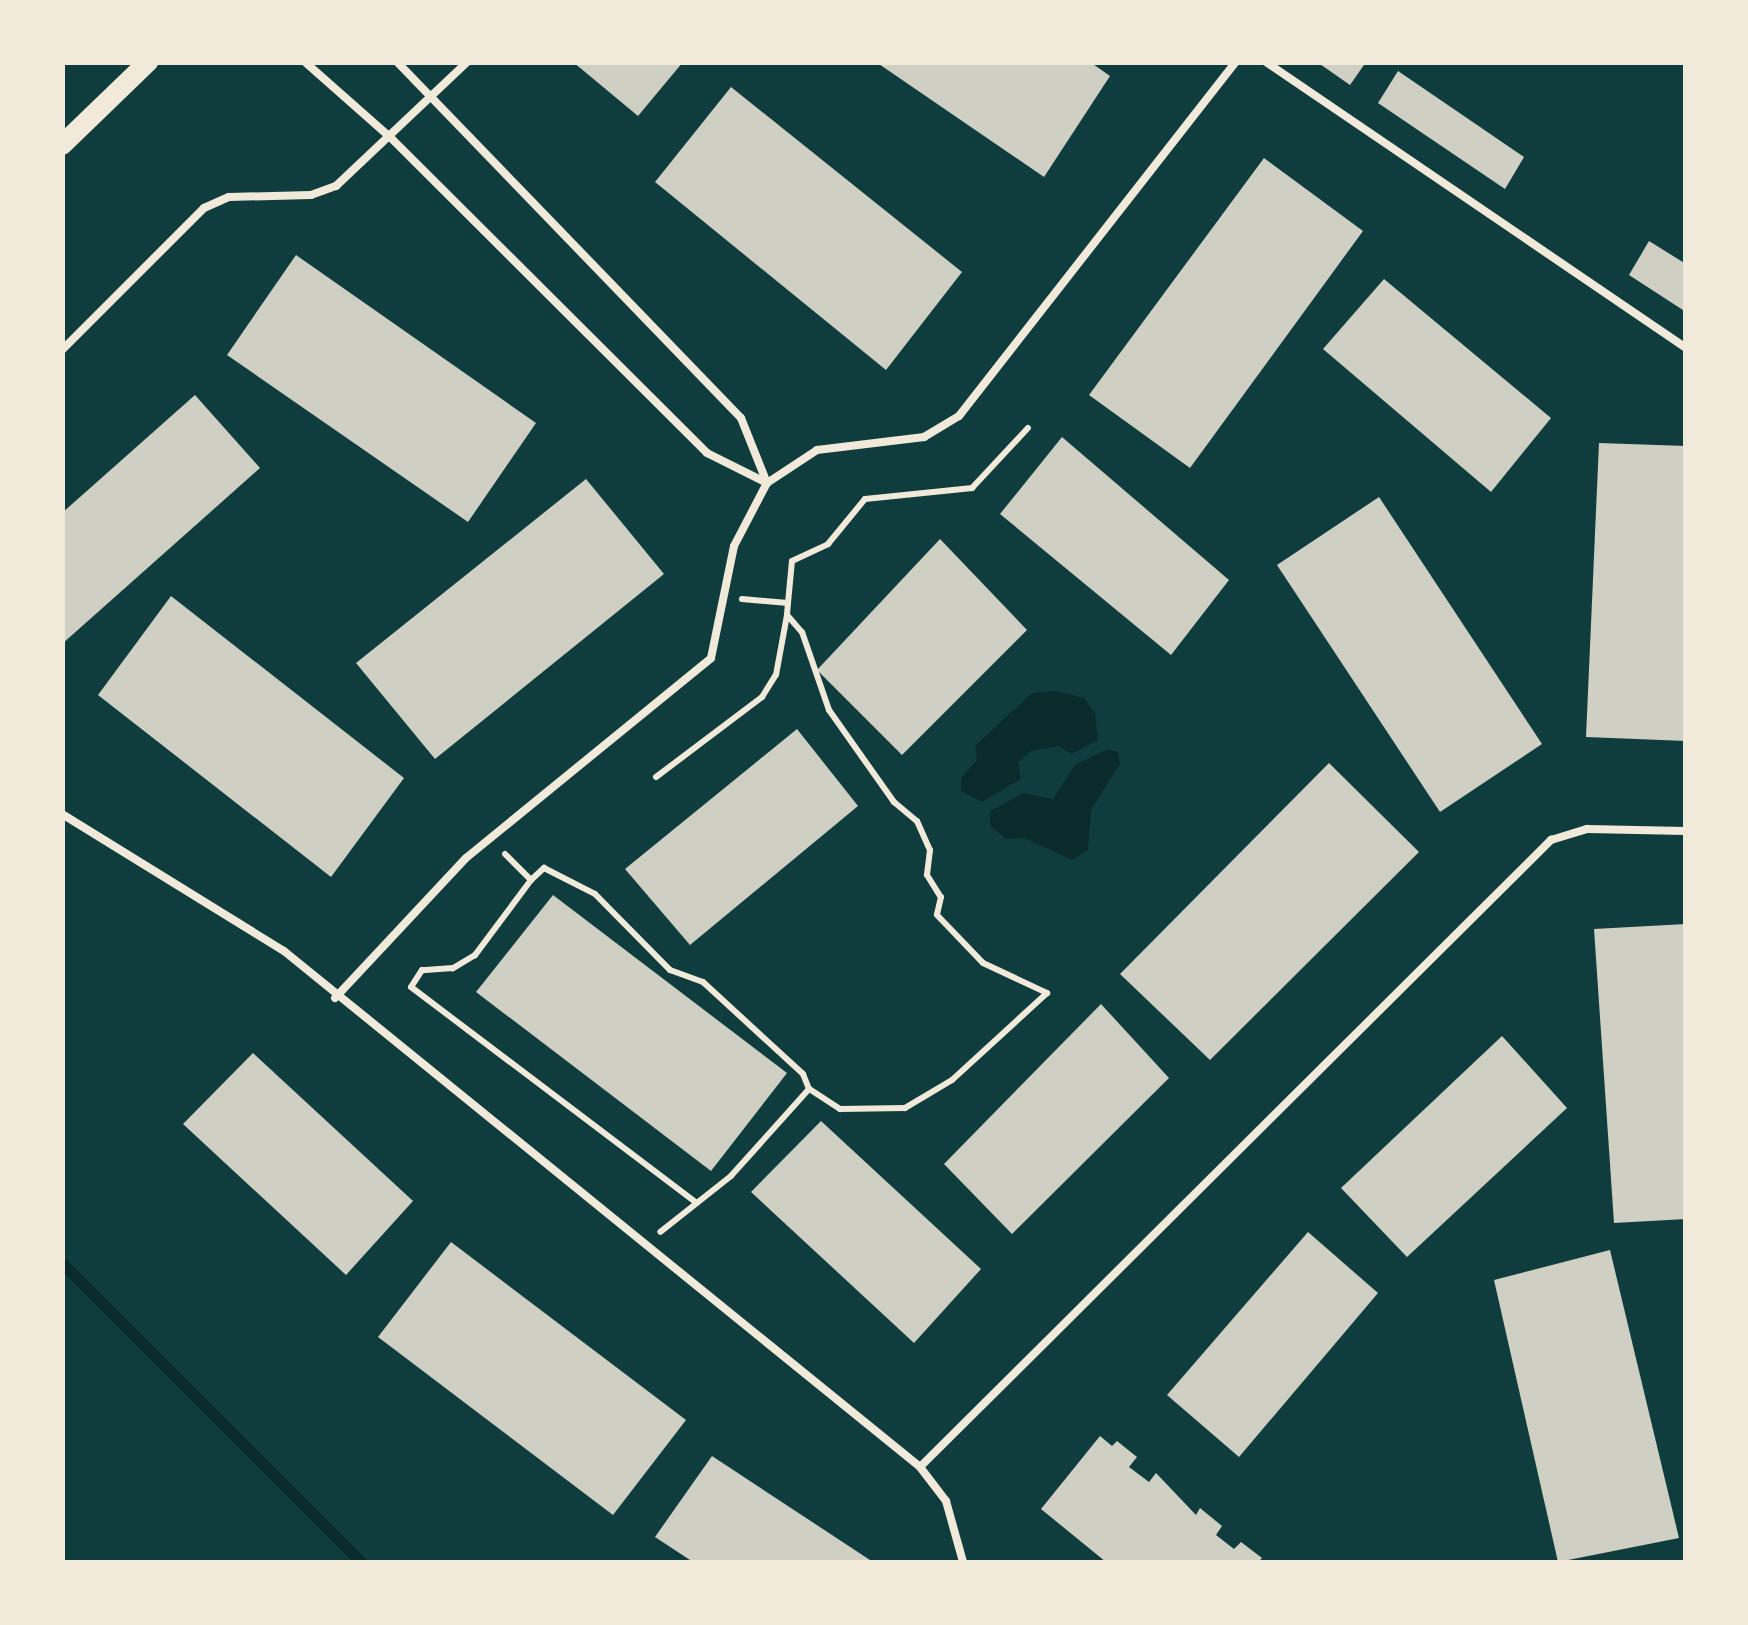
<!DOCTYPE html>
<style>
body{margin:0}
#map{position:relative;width:1748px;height:1625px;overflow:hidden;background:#0f3d3e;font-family:"IBM Plex Sans",sans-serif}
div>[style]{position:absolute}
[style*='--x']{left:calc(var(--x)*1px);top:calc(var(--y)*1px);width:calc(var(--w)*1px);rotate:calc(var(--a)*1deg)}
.water>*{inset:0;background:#0a2a2b}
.stream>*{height:11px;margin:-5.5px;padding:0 5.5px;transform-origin:5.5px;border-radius:5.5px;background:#0a2a2b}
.building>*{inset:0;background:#cfcfc3}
.path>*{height:6px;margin:-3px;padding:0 3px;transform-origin:3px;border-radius:3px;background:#f1e9da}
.service>*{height:8px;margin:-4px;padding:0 4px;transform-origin:4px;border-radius:4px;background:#f1e9da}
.secondary>*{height:20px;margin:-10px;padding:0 10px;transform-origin:10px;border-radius:10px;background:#f1e9da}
span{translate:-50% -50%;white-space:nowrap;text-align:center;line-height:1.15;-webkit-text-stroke:10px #f1e9da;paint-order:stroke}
.frame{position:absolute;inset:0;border:65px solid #f1e9da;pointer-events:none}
</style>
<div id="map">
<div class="water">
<i style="clip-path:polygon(1055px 691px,1084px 698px,1095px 713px,1098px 740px,1071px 754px,1059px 746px,1031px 751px,1018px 762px,1021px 779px,982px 802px,961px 791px,961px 778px,977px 760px,975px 746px,1032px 693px)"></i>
<i style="clip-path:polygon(1108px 749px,1118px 752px,1120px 764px,1091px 810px,1088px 850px,1072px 860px,1025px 838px,1006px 839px,990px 826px,990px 811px,1023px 793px,1053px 799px,1075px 765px)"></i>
</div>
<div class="stream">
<i style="--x:62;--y:1263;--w:423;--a:45"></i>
</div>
<div class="building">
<i style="clip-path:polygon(573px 62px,683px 62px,638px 116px)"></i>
<i style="clip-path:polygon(876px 62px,1090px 62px,1110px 76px,1044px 177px)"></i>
<i style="clip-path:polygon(1317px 62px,1366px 62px,1350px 85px)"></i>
<i style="clip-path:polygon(1398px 71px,1524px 157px,1505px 189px,1378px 103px)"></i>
<i style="clip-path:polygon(731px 87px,962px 272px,886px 370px,655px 182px)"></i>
<i style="clip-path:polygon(1264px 158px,1363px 231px,1190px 468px,1089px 395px)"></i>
<i style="clip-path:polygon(1649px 241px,1686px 264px,1686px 312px,1629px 275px)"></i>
<i style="clip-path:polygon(296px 255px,536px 423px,468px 522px,227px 355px)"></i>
<i style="clip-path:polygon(1384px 279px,1551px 418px,1491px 492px,1323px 349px)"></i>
<i style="clip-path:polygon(195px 395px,260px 468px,62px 644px,62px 513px)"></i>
<i style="clip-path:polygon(1062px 437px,1229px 580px,1171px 655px,1000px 514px)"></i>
<i style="clip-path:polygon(1599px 443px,1686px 446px,1686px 741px,1586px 737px)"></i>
<i style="clip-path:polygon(586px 479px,664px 574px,435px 759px,356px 663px)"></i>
<i style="clip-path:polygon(1379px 497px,1542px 744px,1440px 812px,1277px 565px)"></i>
<i style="clip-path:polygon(940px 539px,1027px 630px,902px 755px,817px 670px)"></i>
<i style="clip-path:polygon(171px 596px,404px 778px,331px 877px,98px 695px)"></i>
<i style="clip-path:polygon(797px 729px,858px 806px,690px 945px,625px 869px)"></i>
<i style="clip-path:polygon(1329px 763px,1419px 852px,1210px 1060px,1120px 974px)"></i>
<i style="clip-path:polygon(553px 895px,787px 1073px,711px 1171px,476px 992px)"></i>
<i style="clip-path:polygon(1686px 924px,1686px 1219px,1614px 1223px,1594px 929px)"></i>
<i style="clip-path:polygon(1101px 1004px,1169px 1078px,1012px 1234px,944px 1164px)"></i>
<i style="clip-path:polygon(1502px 1036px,1567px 1108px,1407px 1257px,1341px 1188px)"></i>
<i style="clip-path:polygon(253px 1053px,413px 1201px,346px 1275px,183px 1124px)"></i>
<i style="clip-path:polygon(821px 1121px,981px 1269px,914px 1343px,751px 1192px)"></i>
<i style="clip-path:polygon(1308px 1232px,1378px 1293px,1239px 1457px,1167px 1395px)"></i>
<i style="clip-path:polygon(451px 1242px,686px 1420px,613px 1515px,378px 1337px)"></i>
<i style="clip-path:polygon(1610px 1250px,1679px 1538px,1558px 1562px,1494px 1280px)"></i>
<i style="clip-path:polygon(1100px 1436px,1112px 1446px,1117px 1441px,1137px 1457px,1129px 1467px,1149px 1482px,1156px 1473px,1196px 1515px,1200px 1508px,1222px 1526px,1216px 1535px,1234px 1549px,1241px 1542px,1262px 1558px,1258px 1562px,1106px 1562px,1041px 1509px)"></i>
<i style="clip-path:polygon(712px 1456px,873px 1562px,693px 1562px,655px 1537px)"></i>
</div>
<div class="path">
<i style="--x:742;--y:599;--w:46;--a:5"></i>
<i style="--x:788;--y:603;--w:12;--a:95"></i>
<i style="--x:788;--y:603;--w:42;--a:-84.6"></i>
<i style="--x:792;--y:561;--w:40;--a:-25"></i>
<i style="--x:828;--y:544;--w:58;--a:-50.6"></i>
<i style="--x:865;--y:499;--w:108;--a:-5.9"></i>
<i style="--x:972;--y:488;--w:82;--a:-47"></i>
<i style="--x:656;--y:777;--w:133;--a:-37"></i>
<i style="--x:762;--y:697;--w:26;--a:-58"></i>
<i style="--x:776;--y:675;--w:61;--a:-79.6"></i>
<i style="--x:787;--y:615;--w:23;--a:49"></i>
<i style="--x:802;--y:632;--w:83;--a:70.9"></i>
<i style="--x:829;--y:710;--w:113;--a:54.8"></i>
<i style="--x:894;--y:802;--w:30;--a:40"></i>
<i style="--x:917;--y:821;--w:32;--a:66"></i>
<i style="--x:930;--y:850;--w:25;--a:97"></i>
<i style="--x:927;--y:875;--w:26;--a:58"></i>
<i style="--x:941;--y:897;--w:18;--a:103"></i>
<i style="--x:937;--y:915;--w:66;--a:46.2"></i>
<i style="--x:983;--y:963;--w:71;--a:25.1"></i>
<i style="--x:1047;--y:993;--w:129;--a:137.5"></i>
<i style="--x:952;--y:1080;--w:55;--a:149.2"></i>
<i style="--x:905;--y:1108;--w:65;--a:179.1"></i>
<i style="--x:840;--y:1109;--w:37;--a:-147"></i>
<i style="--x:505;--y:854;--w:37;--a:45"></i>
<i style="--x:531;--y:880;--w:18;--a:-43"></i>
<i style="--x:544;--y:868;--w:57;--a:27"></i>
<i style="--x:595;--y:894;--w:107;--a:45.4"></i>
<i style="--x:670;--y:970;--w:35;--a:20"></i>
<i style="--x:703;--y:982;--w:136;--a:42.6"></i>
<i style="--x:803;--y:1074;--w:16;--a:68"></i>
<i style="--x:809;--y:1089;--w:117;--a:131.9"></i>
<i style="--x:731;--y:1176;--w:90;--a:141.7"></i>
<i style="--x:531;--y:880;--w:94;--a:126.7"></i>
<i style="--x:475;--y:955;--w:26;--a:149"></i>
<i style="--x:453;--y:968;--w:31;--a:176"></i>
<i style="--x:422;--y:970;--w:20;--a:123"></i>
<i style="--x:411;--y:987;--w:358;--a:37.1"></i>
</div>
<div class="service">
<i style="--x:305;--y:62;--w:116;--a:41.5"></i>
<i style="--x:392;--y:139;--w:445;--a:44.9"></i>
<i style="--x:707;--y:453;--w:67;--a:26.6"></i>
<i style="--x:767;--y:483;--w:70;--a:-111.8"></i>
<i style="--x:741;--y:418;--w:495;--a:-134"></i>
<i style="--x:1266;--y:62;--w:508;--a:34.25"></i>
<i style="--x:62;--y:350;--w:201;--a:-45"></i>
<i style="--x:204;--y:208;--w:27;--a:-24"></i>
<i style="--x:229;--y:197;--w:82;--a:-1.4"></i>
<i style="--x:311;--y:195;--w:27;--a:-20"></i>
<i style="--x:336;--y:186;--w:180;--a:-43.4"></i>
<i style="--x:62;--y:814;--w:261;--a:31.7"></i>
<i style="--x:284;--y:951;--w:819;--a:39.05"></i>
<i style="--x:920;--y:1467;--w:43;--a:52.6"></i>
<i style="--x:946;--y:1501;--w:63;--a:74.4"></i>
<i style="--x:335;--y:998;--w:192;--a:-46.9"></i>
<i style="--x:466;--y:858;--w:316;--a:-39.2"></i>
<i style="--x:711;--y:658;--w:114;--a:-78.4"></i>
<i style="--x:734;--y:546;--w:71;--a:-62.4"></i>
<i style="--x:767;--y:483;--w:60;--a:-33.4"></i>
<i style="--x:817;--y:450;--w:108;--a:-6.9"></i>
<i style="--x:924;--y:437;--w:41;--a:-31"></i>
<i style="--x:959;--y:416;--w:449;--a:-52"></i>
<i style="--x:920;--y:1467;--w:890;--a:-44.82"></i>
<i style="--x:1551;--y:840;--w:38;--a:-17"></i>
<i style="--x:1587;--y:829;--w:99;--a:1.2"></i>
</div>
<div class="secondary">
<i style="--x:62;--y:145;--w:120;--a:-44"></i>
</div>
<div class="frame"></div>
</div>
